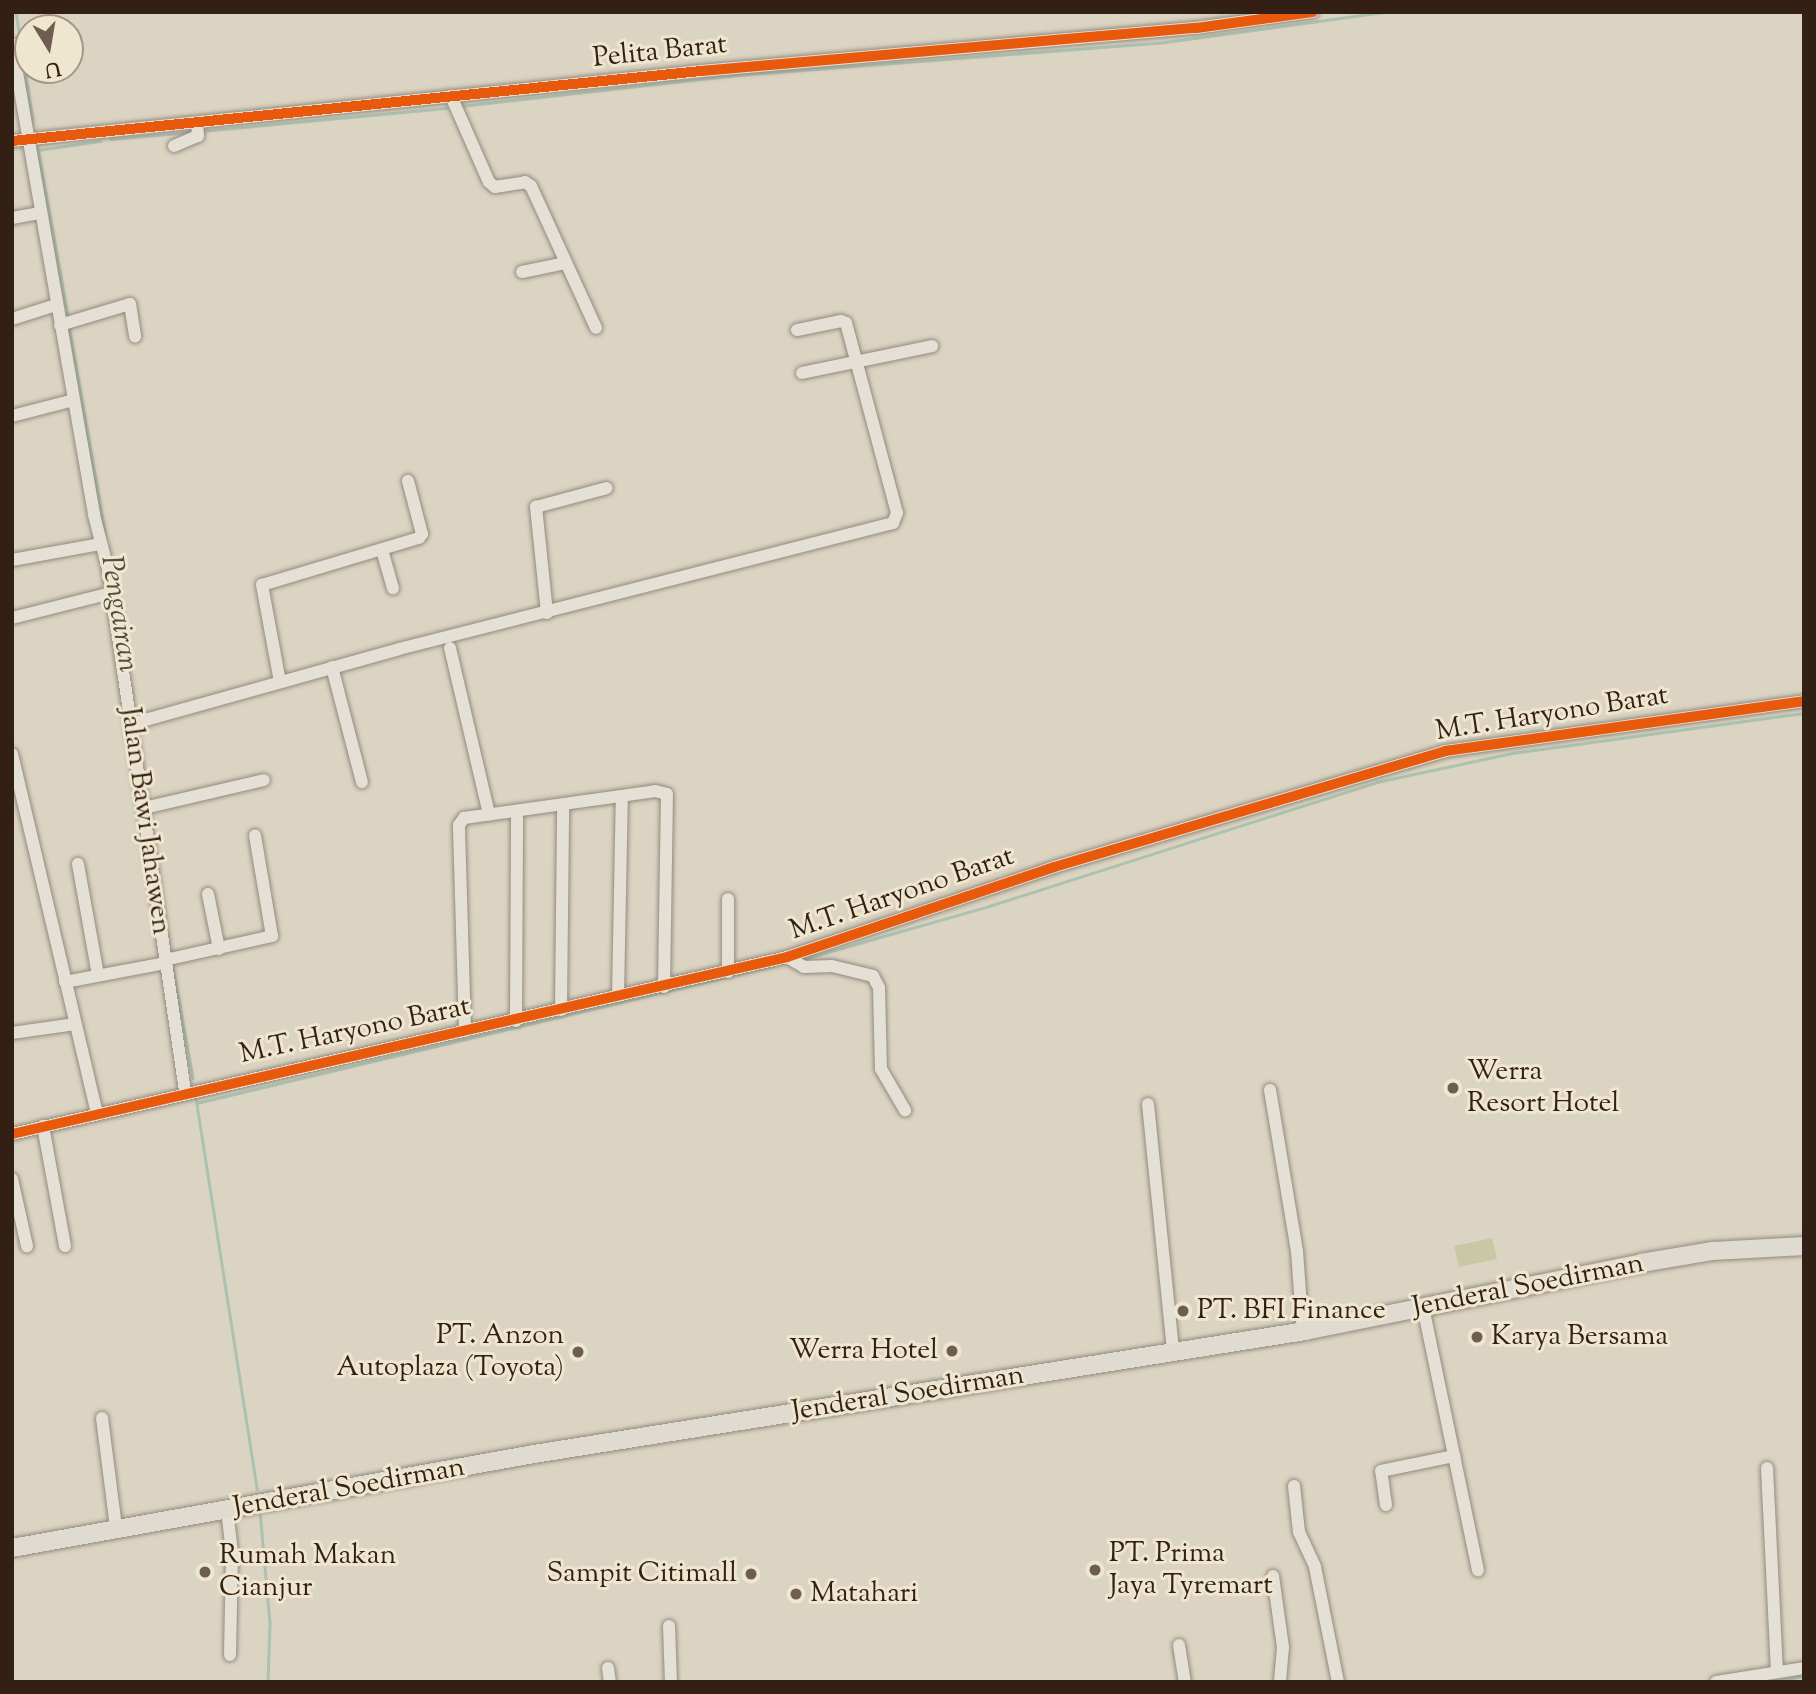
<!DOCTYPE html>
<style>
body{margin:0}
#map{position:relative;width:1816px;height:1694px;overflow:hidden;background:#dcd4c2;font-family:"Sorts Mill Goudy",serif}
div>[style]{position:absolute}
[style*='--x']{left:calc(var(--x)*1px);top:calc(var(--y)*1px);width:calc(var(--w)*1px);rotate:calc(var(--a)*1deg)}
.green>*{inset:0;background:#c8c8a5}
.stream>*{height:2.5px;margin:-1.25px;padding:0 1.25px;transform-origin:1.25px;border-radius:1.25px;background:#acc2b1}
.roads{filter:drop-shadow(0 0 2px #918a7f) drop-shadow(0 0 2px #918a7f)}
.minor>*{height:12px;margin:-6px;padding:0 6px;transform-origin:6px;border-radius:6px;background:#e4e0d6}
.highway>*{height:18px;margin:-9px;padding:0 9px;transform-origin:9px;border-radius:9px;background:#dfdbd0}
.cycleway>*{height:10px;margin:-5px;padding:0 5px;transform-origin:5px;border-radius:5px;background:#e8590c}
.dots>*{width:19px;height:19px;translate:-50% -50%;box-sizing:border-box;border:4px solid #efe6d0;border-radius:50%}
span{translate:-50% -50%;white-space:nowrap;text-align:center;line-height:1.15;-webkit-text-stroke:6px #efe6d0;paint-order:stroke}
.street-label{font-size:28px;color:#331f13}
.poi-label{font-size:28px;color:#331f13}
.left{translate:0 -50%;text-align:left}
.right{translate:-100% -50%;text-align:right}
.water-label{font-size:30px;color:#514e40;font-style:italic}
.frame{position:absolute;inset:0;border:14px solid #331f13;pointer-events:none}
.north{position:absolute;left:14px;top:14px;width:70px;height:70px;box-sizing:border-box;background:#efe6d0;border:2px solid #a49684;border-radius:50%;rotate:169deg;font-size:19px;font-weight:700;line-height:28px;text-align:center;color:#331f13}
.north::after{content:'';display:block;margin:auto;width:24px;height:32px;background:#6e5e50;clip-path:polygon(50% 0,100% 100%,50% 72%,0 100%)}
</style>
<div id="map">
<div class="green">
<i style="clip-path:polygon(1492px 1238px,1497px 1259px,1459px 1267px,1454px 1246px)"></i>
</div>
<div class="stream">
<i style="--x:16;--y:12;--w:109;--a:81.1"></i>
<i style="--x:461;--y:106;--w:279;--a:-6.4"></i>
<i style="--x:738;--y:75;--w:421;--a:-4.4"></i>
<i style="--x:1158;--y:43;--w:229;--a:-7.8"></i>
<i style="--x:202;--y:131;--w:245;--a:-5.4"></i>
<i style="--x:110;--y:139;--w:82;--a:-4.9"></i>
<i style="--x:68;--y:319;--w:172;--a:-100.1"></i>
<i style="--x:38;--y:150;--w:63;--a:-8.3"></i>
<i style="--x:69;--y:325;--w:214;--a:80.1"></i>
<i style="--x:800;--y:960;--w:197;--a:-15.9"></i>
<i style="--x:989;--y:906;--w:407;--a:-17.7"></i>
<i style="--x:1377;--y:782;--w:138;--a:-12.1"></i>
<i style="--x:1512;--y:753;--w:295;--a:-7.8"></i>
<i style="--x:172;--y:961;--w:119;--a:79.8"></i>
<i style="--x:196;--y:1098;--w:396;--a:81.1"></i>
<i style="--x:197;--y:1103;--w:592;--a:-13.38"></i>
<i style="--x:260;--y:1511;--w:112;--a:84.9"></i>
<i style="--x:270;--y:1623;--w:59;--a:91.9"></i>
<i style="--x:1770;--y:1682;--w:35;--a:-10"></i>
</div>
<div class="roads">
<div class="minor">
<i style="--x:12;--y:44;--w:478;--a:80.1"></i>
<i style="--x:94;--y:515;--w:56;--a:75.5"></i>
<i style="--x:108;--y:569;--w:528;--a:81.61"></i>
<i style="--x:451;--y:96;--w:94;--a:66.2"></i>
<i style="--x:489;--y:182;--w:8;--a:40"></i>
<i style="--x:495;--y:187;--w:30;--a:-9"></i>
<i style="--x:525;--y:182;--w:7;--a:34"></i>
<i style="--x:531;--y:186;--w:156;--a:65.4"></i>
<i style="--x:12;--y:141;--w:693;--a:-5.8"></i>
<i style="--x:701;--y:71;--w:497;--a:-5"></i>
<i style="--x:1196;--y:28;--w:118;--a:-7.8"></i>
<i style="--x:174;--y:146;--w:26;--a:-23"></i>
<i style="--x:198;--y:136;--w:13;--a:-94"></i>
<i style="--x:12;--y:218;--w:29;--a:-10"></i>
<i style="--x:522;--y:272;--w:45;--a:-11.6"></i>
<i style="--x:12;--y:319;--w:46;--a:-17.7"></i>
<i style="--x:60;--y:325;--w:73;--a:-16.7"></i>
<i style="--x:130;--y:304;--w:33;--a:81"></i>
<i style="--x:802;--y:373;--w:133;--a:-11.7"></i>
<i style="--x:12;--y:416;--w:64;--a:-14.5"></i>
<i style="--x:382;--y:550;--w:40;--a:74"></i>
<i style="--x:12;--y:560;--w:89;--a:-10.3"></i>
<i style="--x:547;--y:613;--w:107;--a:-95.9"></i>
<i style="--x:536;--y:507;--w:73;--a:-15"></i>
<i style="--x:12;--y:618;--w:102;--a:-14.2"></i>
<i style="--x:450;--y:648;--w:171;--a:76.8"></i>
<i style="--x:332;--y:667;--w:119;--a:75.4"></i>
<i style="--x:280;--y:682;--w:99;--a:-100.5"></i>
<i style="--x:262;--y:585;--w:164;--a:-16.7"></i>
<i style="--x:419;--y:538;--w:5;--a:-53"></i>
<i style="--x:422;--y:534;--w:55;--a:-104.8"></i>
<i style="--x:131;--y:724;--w:278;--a:-15.6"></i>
<i style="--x:399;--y:649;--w:510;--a:-14.31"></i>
<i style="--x:893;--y:523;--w:11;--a:-68"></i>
<i style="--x:897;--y:513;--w:197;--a:-105"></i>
<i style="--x:846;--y:323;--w:5;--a:-158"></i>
<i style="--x:841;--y:321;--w:45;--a:168.4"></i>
<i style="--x:12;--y:754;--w:369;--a:76.7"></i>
<i style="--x:144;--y:808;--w:123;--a:-13.1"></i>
<i style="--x:78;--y:864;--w:113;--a:79.8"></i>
<i style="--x:208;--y:894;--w:56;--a:78.7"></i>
<i style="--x:728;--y:899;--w:73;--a:90"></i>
<i style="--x:787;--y:957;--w:20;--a:30"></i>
<i style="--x:804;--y:967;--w:28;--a:-2"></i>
<i style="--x:832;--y:966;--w:42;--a:13.7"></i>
<i style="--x:873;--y:976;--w:13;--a:63"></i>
<i style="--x:879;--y:988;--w:81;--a:88.6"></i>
<i style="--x:881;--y:1069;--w:48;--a:59.7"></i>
<i style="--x:165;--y:960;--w:110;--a:-12.6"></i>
<i style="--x:272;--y:936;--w:102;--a:-99.6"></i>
<i style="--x:65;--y:982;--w:103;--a:-10.7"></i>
<i style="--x:618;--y:996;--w:200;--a:-88.9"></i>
<i style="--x:561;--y:1010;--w:205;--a:-89.4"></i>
<i style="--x:516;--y:1021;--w:210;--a:-89.7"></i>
<i style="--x:465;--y:1031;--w:206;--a:-91.7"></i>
<i style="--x:459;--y:825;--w:9;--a:-54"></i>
<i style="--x:464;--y:818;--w:193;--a:-8"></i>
<i style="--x:655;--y:791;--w:12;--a:14"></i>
<i style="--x:667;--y:794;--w:193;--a:90.9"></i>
<i style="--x:12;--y:1033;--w:64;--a:-8.1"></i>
<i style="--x:1270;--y:1090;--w:163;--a:80.5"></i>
<i style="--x:1297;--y:1251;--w:70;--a:85.9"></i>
<i style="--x:1148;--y:1104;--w:248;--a:84.2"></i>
<i style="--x:43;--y:1126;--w:122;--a:79.6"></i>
<i style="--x:12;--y:1134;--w:795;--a:-12.86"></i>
<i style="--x:787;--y:957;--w:282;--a:-18.6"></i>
<i style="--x:1054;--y:867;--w:408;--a:-16.5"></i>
<i style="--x:1445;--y:751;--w:362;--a:-7.9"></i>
<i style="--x:12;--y:1179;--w:69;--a:77.4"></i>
<i style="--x:1423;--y:1307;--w:269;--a:78.2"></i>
<i style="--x:102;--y:1418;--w:102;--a:82.7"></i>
<i style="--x:1767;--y:1468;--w:204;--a:87.2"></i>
<i style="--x:1294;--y:1486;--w:46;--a:83.8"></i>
<i style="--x:1299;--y:1532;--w:38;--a:65"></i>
<i style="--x:1315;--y:1567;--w:117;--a:78.7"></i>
<i style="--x:1386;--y:1505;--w:34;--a:-98"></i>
<i style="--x:1381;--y:1471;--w:75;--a:-11.6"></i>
<i style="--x:227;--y:1510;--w:42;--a:83.2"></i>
<i style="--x:232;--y:1552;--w:103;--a:91.1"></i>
<i style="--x:1273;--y:1576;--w:72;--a:82"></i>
<i style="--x:1283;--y:1647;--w:35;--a:95"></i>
<i style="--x:669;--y:1626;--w:56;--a:88"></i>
<i style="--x:1179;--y:1645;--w:37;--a:81"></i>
<i style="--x:608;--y:1668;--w:14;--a:82"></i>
<i style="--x:1716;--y:1682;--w:89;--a:-9"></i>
</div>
<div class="highway">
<i style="--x:12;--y:1548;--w:530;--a:-10.21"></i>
<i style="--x:534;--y:1454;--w:781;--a:-9.06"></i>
<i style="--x:1305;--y:1331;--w:343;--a:-11.4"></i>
<i style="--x:1641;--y:1263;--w:73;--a:-9.5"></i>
<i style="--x:1713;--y:1251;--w:91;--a:-3.1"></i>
</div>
</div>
<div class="cycleway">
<i style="--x:12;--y:141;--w:693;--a:-5.8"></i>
<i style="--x:701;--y:71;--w:497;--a:-5"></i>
<i style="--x:1196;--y:28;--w:118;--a:-7.8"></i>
<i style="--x:12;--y:1134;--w:795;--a:-12.86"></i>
<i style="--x:787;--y:957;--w:282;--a:-18.6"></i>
<i style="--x:1054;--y:867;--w:408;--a:-16.5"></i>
<i style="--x:1445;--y:751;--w:362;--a:-7.9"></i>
</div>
<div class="dots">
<i style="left:1453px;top:1088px;background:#6e5e50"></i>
<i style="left:1183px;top:1311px;background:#6e5e50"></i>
<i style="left:1477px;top:1337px;background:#6e5e50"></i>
<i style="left:952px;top:1351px;background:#6e5e50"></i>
<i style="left:578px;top:1352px;background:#6e5e50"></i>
<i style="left:1095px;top:1570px;background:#6e5e50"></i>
<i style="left:205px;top:1572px;background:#6e5e50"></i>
<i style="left:751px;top:1574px;background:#6e5e50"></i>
<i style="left:796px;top:1594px;background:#6e5e50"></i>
</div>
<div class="street-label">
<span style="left:660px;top:52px;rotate:-6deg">Pelita Barat</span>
<span style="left:1552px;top:714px;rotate:-9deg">M.T. Haryono Barat</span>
<span style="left:145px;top:821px;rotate:82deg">Jalan Bawi Jahawen</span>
<span style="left:902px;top:894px;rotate:-19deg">M.T. Haryono Barat</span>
<span style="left:355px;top:1031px;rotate:-12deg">M.T. Haryono Barat</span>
<span style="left:1528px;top:1286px;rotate:-11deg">Jenderal Soedirman</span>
<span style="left:908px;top:1394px;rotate:-9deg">Jenderal Soedirman</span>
<span style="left:349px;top:1488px;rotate:-10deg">Jenderal Soedirman</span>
</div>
<div class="poi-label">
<span class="left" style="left:1467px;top:1088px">Werra<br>Resort Hotel</span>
<span class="left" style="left:1197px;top:1311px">PT. BFI Finance</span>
<span class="right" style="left:564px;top:1352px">PT. Anzon<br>Autoplaza (Toyota)</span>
<span class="left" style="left:1491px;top:1337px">Karya Bersama</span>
<span class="right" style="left:938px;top:1351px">Werra Hotel</span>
<span class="left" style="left:1109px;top:1570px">PT. Prima<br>Jaya Tyremart</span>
<span class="left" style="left:219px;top:1572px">Rumah Makan<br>Cianjur</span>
<span class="right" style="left:737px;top:1574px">Sampit Citimall</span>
<span class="left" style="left:810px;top:1594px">Matahari</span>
</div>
<div class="water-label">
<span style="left:118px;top:614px;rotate:81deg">Pengairan</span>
</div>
<div class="frame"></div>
<div class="north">U</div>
</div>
